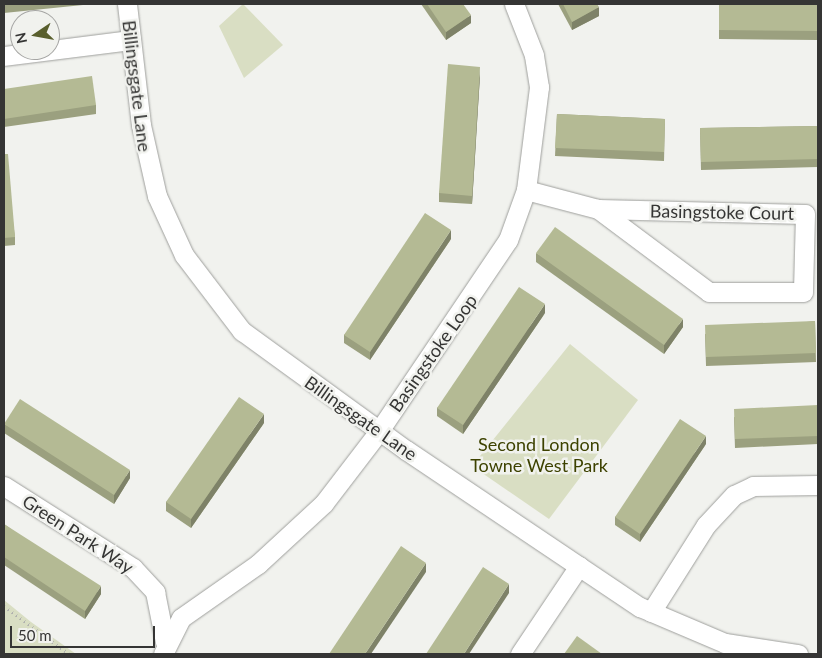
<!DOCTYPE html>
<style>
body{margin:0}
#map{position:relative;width:822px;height:658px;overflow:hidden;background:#f1f2ee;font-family:Lato,sans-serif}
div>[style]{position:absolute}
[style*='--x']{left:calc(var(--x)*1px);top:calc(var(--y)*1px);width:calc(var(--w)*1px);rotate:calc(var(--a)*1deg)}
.green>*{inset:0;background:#d9dec3}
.path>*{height:3px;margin-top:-1.5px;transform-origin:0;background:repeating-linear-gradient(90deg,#b0b1ae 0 1px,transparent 0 5px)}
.roads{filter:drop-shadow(0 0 1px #9e9f9c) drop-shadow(0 0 1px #9e9f9c)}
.minor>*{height:19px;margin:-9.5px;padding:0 9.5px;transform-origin:9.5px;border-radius:9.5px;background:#fff}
.wall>*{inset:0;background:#9ba07f}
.shaded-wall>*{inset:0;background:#7e8268}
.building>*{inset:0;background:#b4ba94}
span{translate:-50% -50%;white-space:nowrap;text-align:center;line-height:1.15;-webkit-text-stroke:5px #f1f2ee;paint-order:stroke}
.street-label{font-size:18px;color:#353534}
.park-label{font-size:18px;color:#3d4200}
.frame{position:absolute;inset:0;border:5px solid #353534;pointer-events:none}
.north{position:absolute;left:10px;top:10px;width:50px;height:50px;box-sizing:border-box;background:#f1f2ee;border:1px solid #a6a6a4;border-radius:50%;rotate:258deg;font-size:14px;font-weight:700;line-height:20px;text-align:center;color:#353534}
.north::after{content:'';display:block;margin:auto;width:18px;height:22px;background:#595f2d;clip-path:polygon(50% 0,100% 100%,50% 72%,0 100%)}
.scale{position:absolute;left:10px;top:626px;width:145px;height:22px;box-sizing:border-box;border:2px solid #353534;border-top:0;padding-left:6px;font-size:15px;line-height:18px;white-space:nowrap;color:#353534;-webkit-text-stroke:4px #f1f2ee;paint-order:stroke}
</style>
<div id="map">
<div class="green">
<i style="clip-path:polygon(243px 4px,283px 45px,244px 78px,219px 26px)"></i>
<i style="clip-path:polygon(570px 344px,638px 400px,549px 519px,472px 466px)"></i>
<i style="clip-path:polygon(4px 600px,31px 622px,76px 654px,4px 654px)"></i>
</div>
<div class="path">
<i style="--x:4;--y:606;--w:81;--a:36.4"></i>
</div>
<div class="roads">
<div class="minor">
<i style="--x:127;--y:4;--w:122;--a:83.4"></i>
<i style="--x:141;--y:125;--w:73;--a:77.3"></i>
<i style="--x:157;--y:196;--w:65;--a:65.4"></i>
<i style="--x:184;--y:255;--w:96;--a:52.7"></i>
<i style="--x:242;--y:331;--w:203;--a:36"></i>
<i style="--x:406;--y:450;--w:282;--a:33.9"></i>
<i style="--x:640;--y:607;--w:92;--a:23"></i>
<i style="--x:725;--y:643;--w:74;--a:8.6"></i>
<i style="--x:4;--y:56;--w:128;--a:-7.2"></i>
<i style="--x:526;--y:190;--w:74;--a:14.8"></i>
<i style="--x:598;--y:209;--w:207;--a:1.4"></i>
<i style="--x:805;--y:214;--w:78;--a:91.5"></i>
<i style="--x:803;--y:292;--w:94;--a:180"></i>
<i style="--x:709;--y:292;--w:139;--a:-143.2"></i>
<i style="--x:4;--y:486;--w:153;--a:32.4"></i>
<i style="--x:133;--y:568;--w:33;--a:47"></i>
<i style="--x:155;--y:592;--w:51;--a:78.7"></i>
<i style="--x:651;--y:612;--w:103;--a:-57.7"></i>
<i style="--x:706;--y:525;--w:41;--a:-47"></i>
<i style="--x:734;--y:495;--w:21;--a:-25"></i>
<i style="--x:753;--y:486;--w:65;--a:-0.9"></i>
<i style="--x:163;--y:654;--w:40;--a:-63.4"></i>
<i style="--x:181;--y:618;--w:94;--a:-35"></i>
<i style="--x:258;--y:564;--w:90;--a:-42.7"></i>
<i style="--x:324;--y:503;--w:91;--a:-52.6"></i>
<i style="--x:379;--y:431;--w:230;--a:-56"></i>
<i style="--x:508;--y:240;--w:53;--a:-70.2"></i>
<i style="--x:526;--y:190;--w:104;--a:-82.8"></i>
<i style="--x:539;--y:87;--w:32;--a:-99"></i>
<i style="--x:534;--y:55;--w:55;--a:-111.4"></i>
<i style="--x:520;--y:654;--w:106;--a:-56.2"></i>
</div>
</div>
<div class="wall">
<i style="clip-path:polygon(4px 4px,83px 4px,83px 5px,4px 13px)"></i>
<i style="clip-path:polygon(421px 4px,463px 4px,471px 23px,446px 40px)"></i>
<i style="clip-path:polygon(558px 4px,597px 4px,599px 16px,572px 30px)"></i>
<i style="clip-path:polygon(719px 4px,818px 4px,818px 40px,719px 39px)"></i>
<i style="clip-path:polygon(480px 75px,472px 204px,439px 202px,439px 193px)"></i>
<i style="clip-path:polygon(4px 89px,96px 105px,96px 114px,4px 127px)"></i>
<i style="clip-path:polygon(557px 114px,665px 119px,664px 161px,555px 156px)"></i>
<i style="clip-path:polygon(818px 126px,818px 167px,701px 170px,700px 128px)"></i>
<i style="clip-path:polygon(4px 154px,15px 237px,15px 245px,4px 246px)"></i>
<i style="clip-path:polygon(451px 239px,370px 360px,344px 343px,344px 335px)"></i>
<i style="clip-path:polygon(536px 253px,683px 327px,664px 354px,536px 262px)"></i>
<i style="clip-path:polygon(545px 313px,463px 434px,437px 416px,437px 408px)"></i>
<i style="clip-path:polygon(815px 321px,816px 362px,706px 366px,705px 334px)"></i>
<i style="clip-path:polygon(734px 417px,818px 429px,818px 444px,735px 448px)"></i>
<i style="clip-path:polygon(264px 423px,191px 528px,166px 511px,166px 502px)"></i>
<i style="clip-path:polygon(4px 424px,130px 478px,114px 504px,4px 433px)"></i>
<i style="clip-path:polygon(706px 444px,640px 542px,615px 525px,615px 517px)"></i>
<i style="clip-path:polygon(4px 524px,101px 594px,85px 619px,4px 565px)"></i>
</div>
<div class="shaded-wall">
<i style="clip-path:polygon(599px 7px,599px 16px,572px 30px,572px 22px)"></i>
<i style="clip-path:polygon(471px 15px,471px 23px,446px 40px,446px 32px)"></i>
<i style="clip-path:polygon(480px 67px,480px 75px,472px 204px,472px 196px)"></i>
<i style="clip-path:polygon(451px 230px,451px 239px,370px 360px,370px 352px)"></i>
<i style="clip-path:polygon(545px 304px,545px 313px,463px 434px,463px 425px)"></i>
<i style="clip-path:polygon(683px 319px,683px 327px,664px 354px,664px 345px)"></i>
<i style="clip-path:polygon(264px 414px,264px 423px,191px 528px,191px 519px)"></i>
<i style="clip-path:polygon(706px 436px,706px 444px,640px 542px,640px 534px)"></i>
<i style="clip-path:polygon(130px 470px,130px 478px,114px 504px,114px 495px)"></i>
<i style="clip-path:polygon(426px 563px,426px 572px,371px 654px,365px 654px)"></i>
<i style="clip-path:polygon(509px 584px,509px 593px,469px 654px,464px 654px)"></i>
<i style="clip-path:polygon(101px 586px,101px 594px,85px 619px,85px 611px)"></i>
</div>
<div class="building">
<i style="clip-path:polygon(427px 4px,463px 4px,471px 15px,446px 32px)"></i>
<i style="clip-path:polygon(563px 4px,597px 4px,599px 7px,572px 22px)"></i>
<i style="clip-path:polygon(719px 4px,818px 4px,818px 31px,719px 30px)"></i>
<i style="clip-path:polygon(448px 64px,480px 67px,472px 196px,439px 193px)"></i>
<i style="clip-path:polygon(92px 76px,96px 105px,4px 119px,4px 89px)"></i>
<i style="clip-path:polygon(557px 114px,665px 119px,664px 152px,555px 148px)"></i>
<i style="clip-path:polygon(818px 126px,818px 159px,701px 162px,700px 128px)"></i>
<i style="clip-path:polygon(4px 154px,8px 154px,15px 237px,4px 238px)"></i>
<i style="clip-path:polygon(425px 213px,451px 230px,370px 352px,344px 335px)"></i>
<i style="clip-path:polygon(555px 227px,683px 319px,664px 345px,536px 253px)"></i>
<i style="clip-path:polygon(519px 287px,545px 304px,463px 425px,437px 408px)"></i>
<i style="clip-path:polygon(815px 321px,816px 353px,706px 357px,705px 325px)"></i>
<i style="clip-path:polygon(239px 397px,264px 414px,191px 519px,166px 502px)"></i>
<i style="clip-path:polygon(20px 399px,130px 470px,114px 495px,4px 424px)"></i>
<i style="clip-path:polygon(818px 405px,818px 436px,735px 439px,734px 409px)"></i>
<i style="clip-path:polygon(680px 419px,706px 436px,640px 534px,615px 517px)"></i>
<i style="clip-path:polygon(4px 524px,101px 586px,85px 611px,4px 557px)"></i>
<i style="clip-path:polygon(401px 546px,426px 563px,365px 654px,329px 654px)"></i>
<i style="clip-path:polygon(483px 567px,509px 584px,464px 654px,426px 654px)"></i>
<i style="clip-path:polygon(577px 636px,602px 654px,564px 654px)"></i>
</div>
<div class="street-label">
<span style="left:137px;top:86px;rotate:83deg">Billingsgate Lane</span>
<span style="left:722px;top:212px;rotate:1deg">Basingstoke Court</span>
<span style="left:433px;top:353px;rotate:-55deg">Basingstoke Loop</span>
<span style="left:361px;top:418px;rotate:35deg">Billingsgate Lane</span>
<span style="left:78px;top:534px;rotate:33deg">Green Park Way</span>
</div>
<div class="park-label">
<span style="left:539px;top:455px">Second London<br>Towne West Park</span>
</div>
<div class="frame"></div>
<div class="north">N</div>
<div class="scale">50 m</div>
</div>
